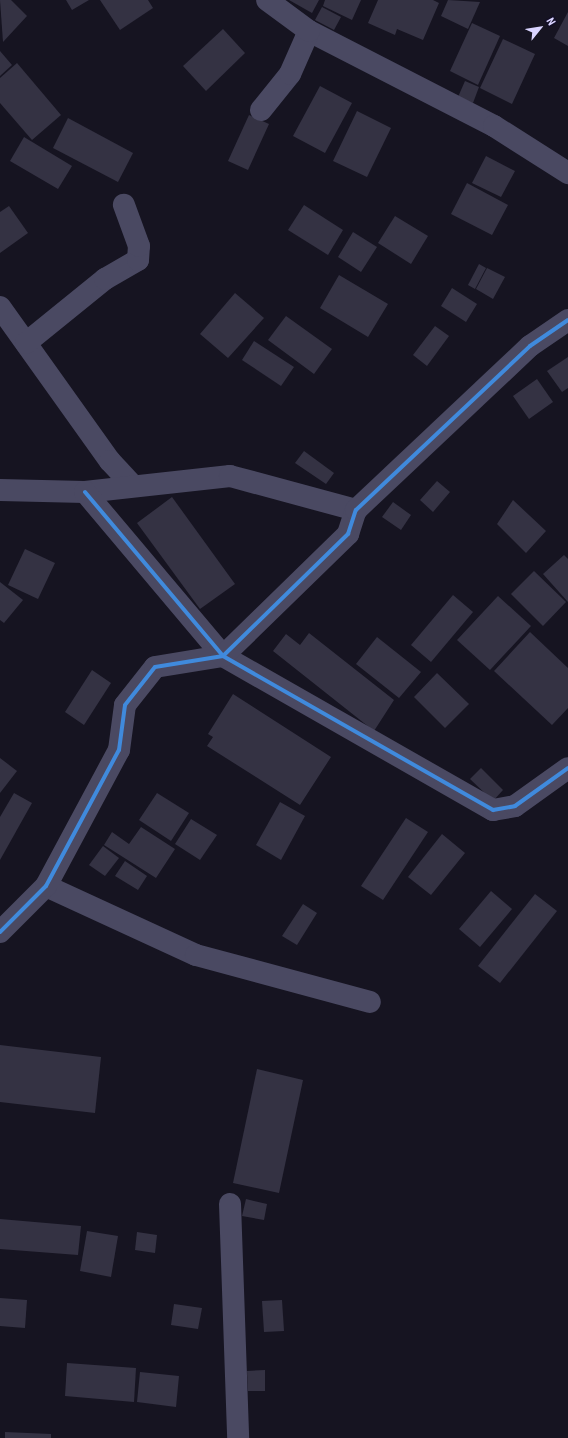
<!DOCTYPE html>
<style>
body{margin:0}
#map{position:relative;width:568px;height:1438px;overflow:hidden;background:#161421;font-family:"Roboto Condensed",sans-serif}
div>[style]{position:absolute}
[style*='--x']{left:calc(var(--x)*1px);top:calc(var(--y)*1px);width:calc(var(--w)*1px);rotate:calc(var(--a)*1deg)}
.building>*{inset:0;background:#343243}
.minor>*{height:22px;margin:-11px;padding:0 11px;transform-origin:11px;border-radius:11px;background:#4a4962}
.cycleway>*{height:4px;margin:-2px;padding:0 2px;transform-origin:2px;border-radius:2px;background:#408adc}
span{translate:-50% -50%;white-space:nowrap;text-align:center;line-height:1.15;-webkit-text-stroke:3.5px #130f26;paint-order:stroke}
.north{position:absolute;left:520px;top:8px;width:40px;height:40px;-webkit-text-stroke:3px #130f26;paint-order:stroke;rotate:60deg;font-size:11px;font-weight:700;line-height:16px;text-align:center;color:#d9d4ff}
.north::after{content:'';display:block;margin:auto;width:14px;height:18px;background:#d9d4ff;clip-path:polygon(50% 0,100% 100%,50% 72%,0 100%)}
</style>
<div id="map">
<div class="building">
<i style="clip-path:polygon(0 0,11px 0,27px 16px,3px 42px)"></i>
<i style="clip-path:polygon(66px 0,89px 0,72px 10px)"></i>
<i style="clip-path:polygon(100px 0,148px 0,153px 8px,120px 30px)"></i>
<i style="clip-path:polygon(289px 0,319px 0,312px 13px)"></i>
<i style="clip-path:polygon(325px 0,361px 0,352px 20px,323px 6px)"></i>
<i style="clip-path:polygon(378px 0,433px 0,439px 3px,423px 40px,397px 29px,395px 35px,368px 23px)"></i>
<i style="clip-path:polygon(448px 0,480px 2px,468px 29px,441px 16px)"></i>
<i style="clip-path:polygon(322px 7px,341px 17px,334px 30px,315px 20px)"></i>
<i style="clip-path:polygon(568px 12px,568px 46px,554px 38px)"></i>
<i style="clip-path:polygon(472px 23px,500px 36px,478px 85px,450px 71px)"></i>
<i style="clip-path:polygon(223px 29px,245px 53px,206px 91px,183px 66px)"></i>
<i style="clip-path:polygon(503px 39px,535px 54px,512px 104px,480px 88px)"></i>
<i style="clip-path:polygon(0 51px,12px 65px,0 76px)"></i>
<i style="clip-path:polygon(17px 63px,61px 115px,32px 140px,0 103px,0 78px)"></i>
<i style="clip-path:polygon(465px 81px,479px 87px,473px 103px,458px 97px)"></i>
<i style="clip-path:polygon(320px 86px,352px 103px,325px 153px,293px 136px)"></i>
<i style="clip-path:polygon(357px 111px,391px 128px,367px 177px,333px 161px)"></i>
<i style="clip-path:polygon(249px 115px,269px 124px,248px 170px,228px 161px)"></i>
<i style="clip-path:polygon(68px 118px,133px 153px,118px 182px,53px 148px)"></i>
<i style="clip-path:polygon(24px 137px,72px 166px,58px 189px,10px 161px)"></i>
<i style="clip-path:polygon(486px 156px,515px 171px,501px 197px,472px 183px)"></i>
<i style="clip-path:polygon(467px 183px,508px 205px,492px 235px,451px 214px)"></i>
<i style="clip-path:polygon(304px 205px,343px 230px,328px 255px,288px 230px)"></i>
<i style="clip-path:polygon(9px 206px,28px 233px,0 253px,0 212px)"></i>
<i style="clip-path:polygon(395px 216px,428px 236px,411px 264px,378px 243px)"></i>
<i style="clip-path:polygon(353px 232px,377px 247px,361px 272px,338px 257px)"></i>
<i style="clip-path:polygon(479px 264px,486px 268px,475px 289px,468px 285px)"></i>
<i style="clip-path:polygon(487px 268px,505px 277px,493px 299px,476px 289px)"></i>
<i style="clip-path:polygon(339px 275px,388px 304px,368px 337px,320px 308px)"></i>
<i style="clip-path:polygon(452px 288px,477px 304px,466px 322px,441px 306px)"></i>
<i style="clip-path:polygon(235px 293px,264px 318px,228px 358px,200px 334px)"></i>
<i style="clip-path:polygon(286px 316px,332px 349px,314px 374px,268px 340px)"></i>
<i style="clip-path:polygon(435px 326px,449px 336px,427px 366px,413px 355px)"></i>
<i style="clip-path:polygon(254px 341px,294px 367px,281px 386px,242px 360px)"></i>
<i style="clip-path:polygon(568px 357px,568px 388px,562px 392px,547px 371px)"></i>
<i style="clip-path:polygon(537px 379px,553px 402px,529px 419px,513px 396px)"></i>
<i style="clip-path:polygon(304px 451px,334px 473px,326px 484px,295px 463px)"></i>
<i style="clip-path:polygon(437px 481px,450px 492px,433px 512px,420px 500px)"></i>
<i style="clip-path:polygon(172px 497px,235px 584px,200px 609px,137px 523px)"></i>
<i style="clip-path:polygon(513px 500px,546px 531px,526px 553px,497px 524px)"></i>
<i style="clip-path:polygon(393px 502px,411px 515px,401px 530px,382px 517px)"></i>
<i style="clip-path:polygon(25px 549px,55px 563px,38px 599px,8px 585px)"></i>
<i style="clip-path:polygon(564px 555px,568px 559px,568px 602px,543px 574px)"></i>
<i style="clip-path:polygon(534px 571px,566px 602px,543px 626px,511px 594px)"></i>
<i style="clip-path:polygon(0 582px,23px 600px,4px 623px,0 620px)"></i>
<i style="clip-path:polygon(453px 595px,473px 612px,431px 662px,411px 645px)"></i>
<i style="clip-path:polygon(498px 596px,531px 626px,490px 670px,457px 640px)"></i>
<i style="clip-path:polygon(530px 632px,568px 668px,568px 708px,552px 725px,494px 671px)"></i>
<i style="clip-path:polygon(309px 633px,394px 700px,374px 731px,273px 651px,286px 634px,300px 645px)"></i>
<i style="clip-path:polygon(377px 637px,421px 672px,399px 698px,356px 664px)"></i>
<i style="clip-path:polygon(92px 670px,111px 683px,84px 725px,65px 712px)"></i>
<i style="clip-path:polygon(437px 673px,469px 704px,445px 728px,414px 697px)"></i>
<i style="clip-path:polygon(233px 694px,331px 757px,300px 805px,207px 746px,213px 737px,208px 734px)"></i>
<i style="clip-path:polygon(0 758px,17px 771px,0 793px)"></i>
<i style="clip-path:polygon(481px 768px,503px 790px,493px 801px,470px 779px)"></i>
<i style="clip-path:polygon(14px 793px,32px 803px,0 860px,0 817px)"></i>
<i style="clip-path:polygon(157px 793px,189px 813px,171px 841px,139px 820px)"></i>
<i style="clip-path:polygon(280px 802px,305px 816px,281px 860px,256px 845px)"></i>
<i style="clip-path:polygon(406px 818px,428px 832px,383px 900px,361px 886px)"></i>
<i style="clip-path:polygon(191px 819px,217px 835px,200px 860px,175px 844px)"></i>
<i style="clip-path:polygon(141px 827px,175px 849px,156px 878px,104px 845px,112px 832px,129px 844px)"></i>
<i style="clip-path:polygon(442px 834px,465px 853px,431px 895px,408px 877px)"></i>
<i style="clip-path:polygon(103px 846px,119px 858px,105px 876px,89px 865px)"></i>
<i style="clip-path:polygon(125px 861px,147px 876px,138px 890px,115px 876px)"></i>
<i style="clip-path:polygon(491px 891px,512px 909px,480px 947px,459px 929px)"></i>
<i style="clip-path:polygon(535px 894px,557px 911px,500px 983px,478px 966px)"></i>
<i style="clip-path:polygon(303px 904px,317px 913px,297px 945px,282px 936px)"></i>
<i style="clip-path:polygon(0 1045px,101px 1057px,95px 1113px,0 1102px)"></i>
<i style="clip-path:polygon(257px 1069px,303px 1080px,279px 1193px,233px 1183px)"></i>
<i style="clip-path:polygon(246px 1199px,267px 1204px,264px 1220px,242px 1216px)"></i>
<i style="clip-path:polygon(0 1219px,81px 1226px,78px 1255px,0 1249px)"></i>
<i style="clip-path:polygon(87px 1231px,118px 1236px,111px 1277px,80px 1271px)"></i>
<i style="clip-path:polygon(137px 1232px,157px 1235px,155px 1253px,135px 1250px)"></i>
<i style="clip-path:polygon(0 1298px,27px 1300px,25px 1328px,0 1326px)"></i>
<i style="clip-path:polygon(282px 1300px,284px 1331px,264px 1332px,262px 1301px)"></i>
<i style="clip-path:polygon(174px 1304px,202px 1308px,198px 1329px,171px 1325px)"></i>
<i style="clip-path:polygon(67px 1363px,136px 1368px,134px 1402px,65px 1396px)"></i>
<i style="clip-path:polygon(265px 1370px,265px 1391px,248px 1391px,247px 1371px)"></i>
<i style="clip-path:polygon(140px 1372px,179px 1376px,176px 1407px,137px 1402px)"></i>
<i style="clip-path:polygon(5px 1432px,51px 1434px,51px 1438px,5px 1438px)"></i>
</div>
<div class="minor">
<i style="--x:309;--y:31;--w:208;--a:27.2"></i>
<i style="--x:494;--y:126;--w:88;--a:32.4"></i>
<i style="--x:261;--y:110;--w:46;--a:-51.1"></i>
<i style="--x:290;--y:74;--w:47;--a:-66.2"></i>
<i style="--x:309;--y:31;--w:52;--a:-143.6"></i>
<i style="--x:0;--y:307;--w:189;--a:54.5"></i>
<i style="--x:110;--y:461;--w:33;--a:47"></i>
<i style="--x:26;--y:343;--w:102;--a:-39"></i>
<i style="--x:105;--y:279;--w:38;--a:-30"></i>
<i style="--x:138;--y:260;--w:14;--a:-86"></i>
<i style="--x:139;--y:246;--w:44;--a:-110.1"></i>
<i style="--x:0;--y:490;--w:85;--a:1.3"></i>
<i style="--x:85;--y:492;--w:146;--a:-6.3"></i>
<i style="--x:230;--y:476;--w:131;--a:15.1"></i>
<i style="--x:85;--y:492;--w:214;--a:49.9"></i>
<i style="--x:223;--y:656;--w:311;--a:29.7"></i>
<i style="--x:493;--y:810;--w:22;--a:-10"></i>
<i style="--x:515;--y:806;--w:65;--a:-35.6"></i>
<i style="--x:46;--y:886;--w:165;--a:24.7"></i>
<i style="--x:196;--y:955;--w:180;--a:15.1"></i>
<i style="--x:0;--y:932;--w:65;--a:-45"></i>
<i style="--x:46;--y:886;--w:154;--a:-61.8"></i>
<i style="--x:119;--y:750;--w:45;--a:-82.4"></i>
<i style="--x:125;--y:705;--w:48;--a:-51.7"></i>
<i style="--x:155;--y:667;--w:69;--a:-9.2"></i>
<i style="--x:223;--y:656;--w:175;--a:-44.3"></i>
<i style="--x:348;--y:534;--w:25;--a:-72"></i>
<i style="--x:356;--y:510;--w:239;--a:-43.3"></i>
<i style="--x:530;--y:346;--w:46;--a:-34.4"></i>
<i style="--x:230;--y:1204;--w:234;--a:88"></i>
</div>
<div class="cycleway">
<i style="--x:85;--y:492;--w:214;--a:49.9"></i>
<i style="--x:223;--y:656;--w:311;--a:29.7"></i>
<i style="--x:493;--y:810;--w:22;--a:-10"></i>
<i style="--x:515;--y:806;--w:65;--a:-35.6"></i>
<i style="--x:0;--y:932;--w:65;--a:-45"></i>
<i style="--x:46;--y:886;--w:154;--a:-61.8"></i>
<i style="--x:119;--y:750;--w:45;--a:-82.4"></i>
<i style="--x:125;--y:705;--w:48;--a:-51.7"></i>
<i style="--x:155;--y:667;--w:69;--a:-9.2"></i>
<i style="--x:223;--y:656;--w:175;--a:-44.3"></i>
<i style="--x:348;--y:534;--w:25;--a:-72"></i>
<i style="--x:356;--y:510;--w:239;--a:-43.3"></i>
<i style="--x:530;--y:346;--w:46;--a:-34.4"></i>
</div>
<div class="north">N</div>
</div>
